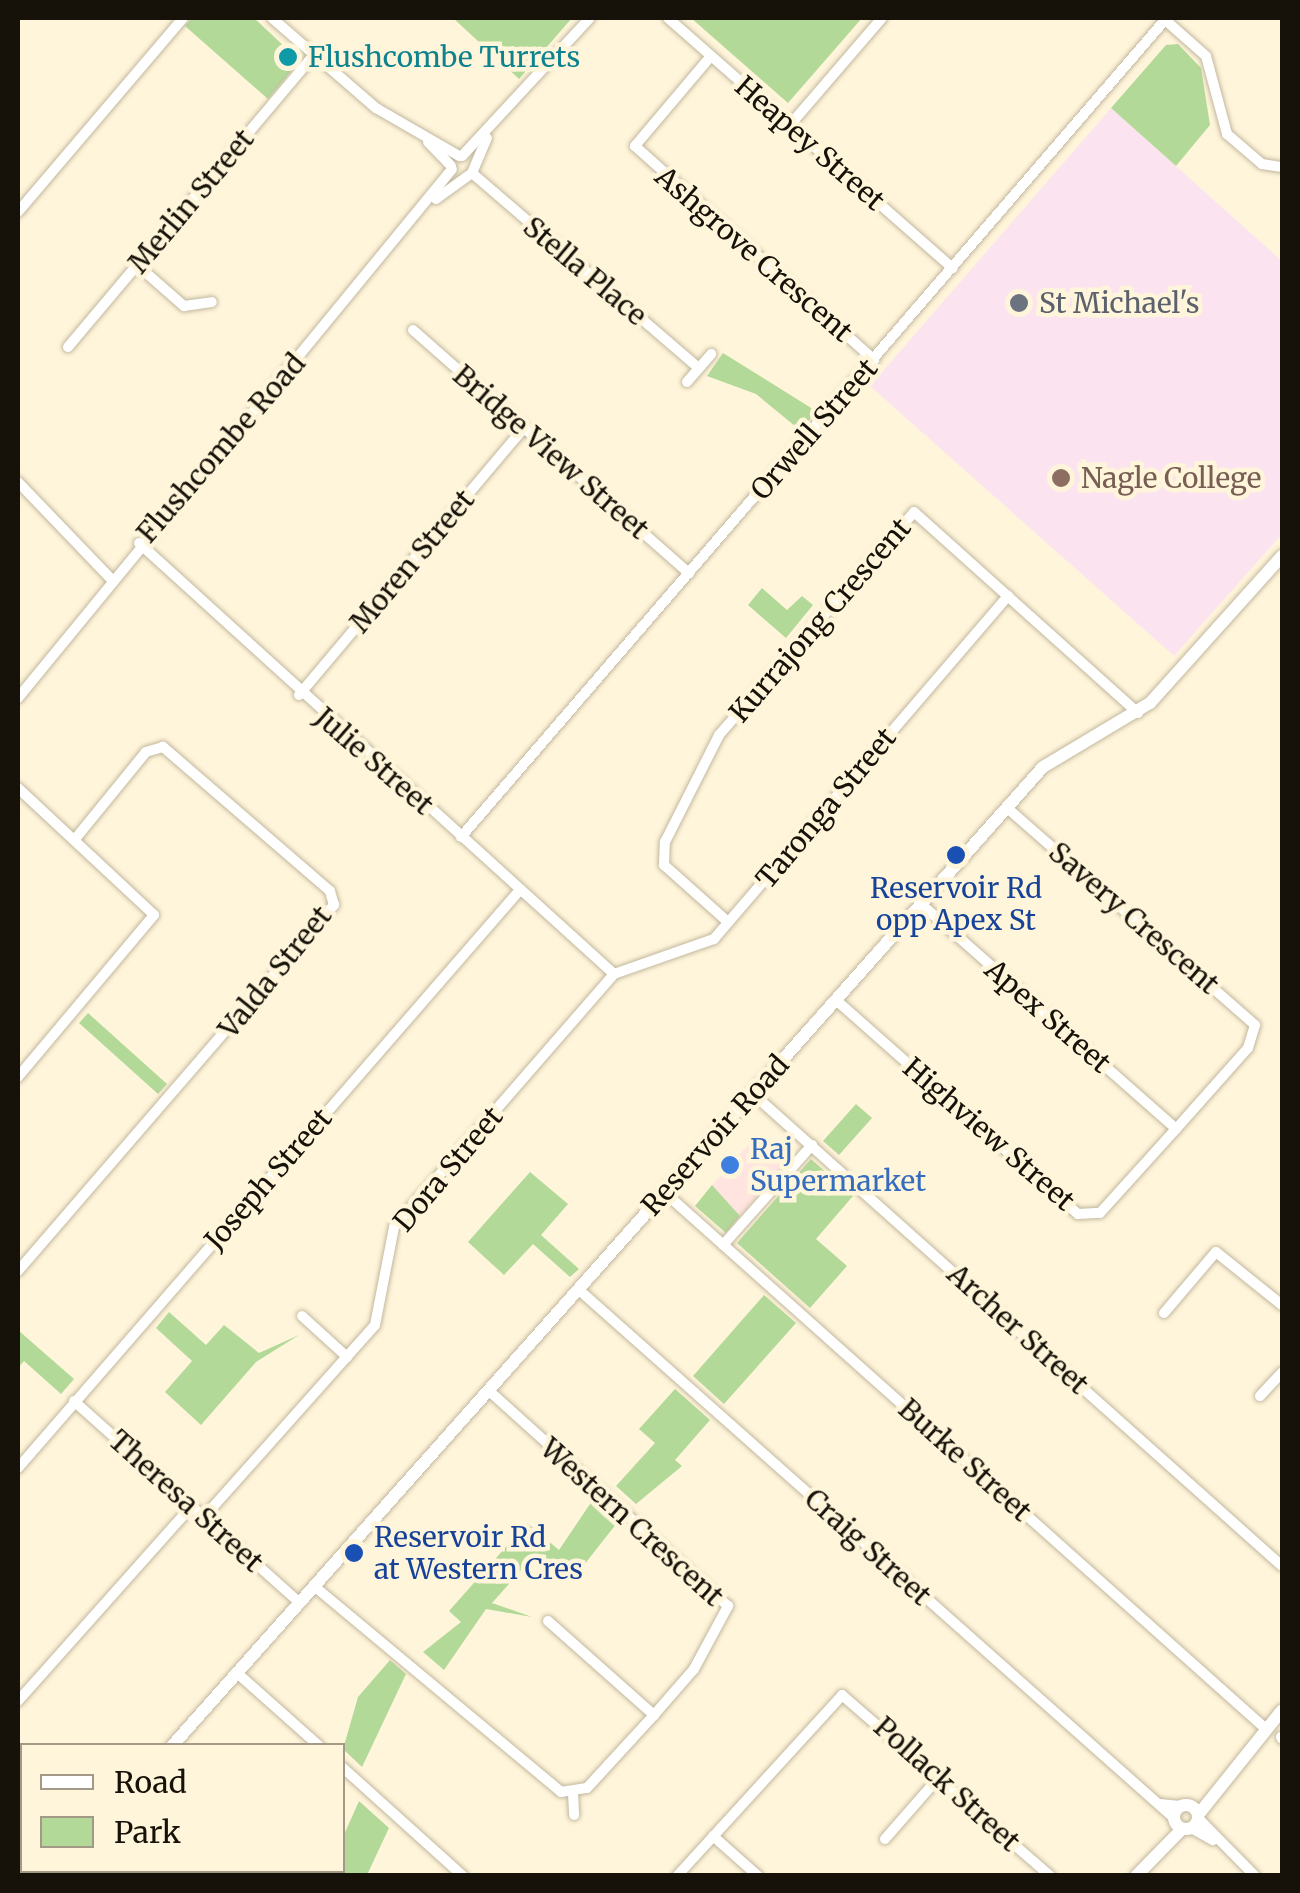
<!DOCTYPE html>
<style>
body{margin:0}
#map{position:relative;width:1300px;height:1893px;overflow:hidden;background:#fff5da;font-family:Merriweather,serif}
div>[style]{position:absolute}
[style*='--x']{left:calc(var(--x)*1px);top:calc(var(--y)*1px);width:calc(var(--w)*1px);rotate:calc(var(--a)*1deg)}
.commercial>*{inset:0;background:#ffe4df}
.education>*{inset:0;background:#fbe4f0}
.green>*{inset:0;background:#b3d999}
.roads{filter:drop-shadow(0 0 2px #c2b89f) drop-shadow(0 0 2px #c2b89f)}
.minor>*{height:10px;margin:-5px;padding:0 5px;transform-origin:5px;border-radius:5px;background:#fff}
.major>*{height:12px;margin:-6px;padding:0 6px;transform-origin:6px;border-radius:6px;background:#fff}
.major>.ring{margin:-6px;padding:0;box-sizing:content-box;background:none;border:12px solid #fff;border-radius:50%}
.dots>*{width:28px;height:28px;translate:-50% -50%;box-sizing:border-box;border:5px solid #fff5da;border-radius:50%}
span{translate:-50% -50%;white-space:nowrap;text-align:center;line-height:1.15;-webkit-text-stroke:9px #fff5da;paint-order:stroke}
.culture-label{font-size:28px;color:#0d838f}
.left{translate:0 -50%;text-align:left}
.street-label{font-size:28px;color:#161209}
.worship-label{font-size:28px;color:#5b616d}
.education-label{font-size:28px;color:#785e54}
.transit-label{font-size:28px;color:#164399}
.shop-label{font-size:28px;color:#366cbe}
.frame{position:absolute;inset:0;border:20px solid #161209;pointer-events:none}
.legend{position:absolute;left:20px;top:1743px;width:325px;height:130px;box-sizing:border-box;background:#fff5da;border:2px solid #a29a86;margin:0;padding:12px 18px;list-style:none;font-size:30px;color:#161209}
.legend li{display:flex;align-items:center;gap:20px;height:50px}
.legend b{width:50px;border:2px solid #a29a86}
</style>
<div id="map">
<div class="commercial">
<i style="clip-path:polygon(751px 1142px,784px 1166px,740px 1216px,712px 1185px)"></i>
</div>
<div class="education">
<i style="clip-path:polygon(1111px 108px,1282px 261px,1282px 534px,1174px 656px,870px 386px)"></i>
</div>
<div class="green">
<i style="clip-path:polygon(192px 18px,254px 18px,300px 61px,268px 99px,185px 26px)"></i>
<i style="clip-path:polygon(453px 18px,572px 18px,519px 79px)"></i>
<i style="clip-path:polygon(691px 18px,862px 18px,788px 103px)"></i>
<i style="clip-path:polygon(1178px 44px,1201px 68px,1210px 125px,1176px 166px,1111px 108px,1166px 45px)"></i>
<i style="clip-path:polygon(723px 353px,816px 411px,801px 431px,756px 394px,707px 376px)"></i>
<i style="clip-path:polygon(762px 588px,787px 610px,802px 596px,813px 605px,786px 638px,748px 605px)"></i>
<i style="clip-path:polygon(88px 1013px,167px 1084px,158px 1094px,79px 1023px)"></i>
<i style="clip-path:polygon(856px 1104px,872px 1118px,839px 1155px,823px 1141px)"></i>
<i style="clip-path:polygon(811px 1159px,853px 1196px,816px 1239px,847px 1266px,810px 1308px,737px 1243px)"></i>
<i style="clip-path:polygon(530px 1172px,568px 1204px,541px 1235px,579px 1269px,570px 1277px,533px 1244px,504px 1275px,468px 1242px)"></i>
<i style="clip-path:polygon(712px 1185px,740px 1216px,726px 1233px,695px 1206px)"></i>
<i style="clip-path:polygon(764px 1295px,796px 1323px,724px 1404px,693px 1376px)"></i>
<i style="clip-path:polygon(169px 1312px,206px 1345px,224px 1325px,259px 1353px,299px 1335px,256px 1362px,201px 1425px,165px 1392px,192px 1361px,156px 1328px)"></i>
<i style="clip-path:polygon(18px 1330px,74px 1379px,61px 1394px,24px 1361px,18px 1368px)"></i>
<i style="clip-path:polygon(675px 1389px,710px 1420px,675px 1460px,682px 1466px,636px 1504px,616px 1486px,655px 1443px,639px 1429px)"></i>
<i style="clip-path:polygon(592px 1501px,617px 1523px,580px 1570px,530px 1560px,492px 1603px,532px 1617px,486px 1609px,444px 1670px,423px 1652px,461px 1622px,449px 1611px,527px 1523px,559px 1550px)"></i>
<i style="clip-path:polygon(390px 1660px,406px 1674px,362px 1767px,343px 1749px,358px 1697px)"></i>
<i style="clip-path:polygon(359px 1801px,389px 1828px,367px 1875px,325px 1875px,342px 1870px,343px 1837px)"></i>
</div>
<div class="roads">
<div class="minor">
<i style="--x:272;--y:18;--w:138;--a:40.9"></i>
<i style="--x:376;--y:108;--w:96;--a:30"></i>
<i style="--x:668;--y:18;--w:379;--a:41.3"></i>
<i style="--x:1163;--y:18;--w:57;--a:41.5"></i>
<i style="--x:1206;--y:56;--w:81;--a:74.9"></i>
<i style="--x:1227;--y:134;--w:46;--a:40.6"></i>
<i style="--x:1262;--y:164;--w:20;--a:9"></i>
<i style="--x:711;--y:56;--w:118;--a:130.2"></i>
<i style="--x:635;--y:146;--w:321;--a:41.8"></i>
<i style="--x:790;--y:125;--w:141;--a:-49.3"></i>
<i style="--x:428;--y:142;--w:33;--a:46"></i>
<i style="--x:462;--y:156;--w:188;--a:-47.2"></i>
<i style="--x:472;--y:173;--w:299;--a:40.7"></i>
<i style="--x:436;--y:199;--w:44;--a:-35.8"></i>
<i style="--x:472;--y:173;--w:38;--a:-67"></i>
<i style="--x:18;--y:212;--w:255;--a:-49.6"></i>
<i style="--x:136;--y:264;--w:64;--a:41.2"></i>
<i style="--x:184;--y:306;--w:28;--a:-8"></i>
<i style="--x:413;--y:330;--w:368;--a:41.4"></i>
<i style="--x:68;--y:347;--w:382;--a:-49.9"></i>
<i style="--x:687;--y:382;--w:37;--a:-49"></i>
<i style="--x:18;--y:482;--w:134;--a:46.2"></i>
<i style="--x:139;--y:543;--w:641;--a:42.22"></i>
<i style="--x:299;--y:695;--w:349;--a:-49.9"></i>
<i style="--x:18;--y:698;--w:684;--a:-50.63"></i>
<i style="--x:18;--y:788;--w:186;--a:43"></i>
<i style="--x:154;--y:915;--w:212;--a:130"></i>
<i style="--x:461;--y:837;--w:1078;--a:-49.25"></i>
<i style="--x:921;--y:904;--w:340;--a:41.4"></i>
<i style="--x:728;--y:922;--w:86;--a:-138.3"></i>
<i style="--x:664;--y:865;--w:23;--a:-88"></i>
<i style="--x:665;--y:842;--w:120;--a:-63.2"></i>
<i style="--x:719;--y:735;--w:296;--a:-48.8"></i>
<i style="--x:914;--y:512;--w:301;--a:41.9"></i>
<i style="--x:614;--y:974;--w:106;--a:-19.3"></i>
<i style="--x:714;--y:939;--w:452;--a:-49.4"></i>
<i style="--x:836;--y:1000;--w:323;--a:41.5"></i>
<i style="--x:1078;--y:1214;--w:22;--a:-3"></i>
<i style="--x:1100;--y:1213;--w:113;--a:-47.9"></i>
<i style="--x:1176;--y:1129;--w:108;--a:-48.4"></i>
<i style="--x:1248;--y:1048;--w:24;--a:-73"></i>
<i style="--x:1255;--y:1025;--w:330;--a:-138.8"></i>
<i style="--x:752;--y:1093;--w:710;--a:41.75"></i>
<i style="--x:664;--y:1192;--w:807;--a:41.73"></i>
<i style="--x:723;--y:1245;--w:134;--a:-48.3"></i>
<i style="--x:18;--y:1271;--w:484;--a:-49.2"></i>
<i style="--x:334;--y:905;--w:15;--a:-106"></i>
<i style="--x:330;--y:891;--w:221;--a:-139.2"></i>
<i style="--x:163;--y:747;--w:18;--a:164"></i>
<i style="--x:146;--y:752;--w:112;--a:129.2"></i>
<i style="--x:578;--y:1289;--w:795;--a:41.59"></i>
<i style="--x:1164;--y:1313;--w:80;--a:-49.6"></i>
<i style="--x:1216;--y:1252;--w:85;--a:38.8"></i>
<i style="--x:302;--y:1316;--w:61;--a:42.3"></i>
<i style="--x:1260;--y:1396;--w:33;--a:-47"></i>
<i style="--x:74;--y:1401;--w:302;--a:41.8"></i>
<i style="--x:18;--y:1468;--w:766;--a:-49.03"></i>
<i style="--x:204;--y:1517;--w:257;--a:-48.3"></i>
<i style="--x:375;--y:1325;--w:100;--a:-79"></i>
<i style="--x:394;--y:1227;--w:335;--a:-49"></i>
<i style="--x:314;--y:1586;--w:322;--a:39.8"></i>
<i style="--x:561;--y:1792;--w:26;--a:-9"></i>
<i style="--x:587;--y:1788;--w:99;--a:-47.5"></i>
<i style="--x:654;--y:1715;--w:61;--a:-49"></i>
<i style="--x:694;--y:1669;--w:72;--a:-61.6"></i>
<i style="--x:728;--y:1606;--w:323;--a:-138"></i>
<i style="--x:548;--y:1621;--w:142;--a:41.6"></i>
<i style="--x:236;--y:1672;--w:111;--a:41.7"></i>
<i style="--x:18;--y:1701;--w:261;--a:-48.3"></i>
<i style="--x:1281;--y:1737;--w:2;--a:63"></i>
<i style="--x:342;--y:1767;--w:163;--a:42"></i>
<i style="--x:573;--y:1793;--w:22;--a:87"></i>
<i style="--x:1160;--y:1804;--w:20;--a:6"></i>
<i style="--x:1198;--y:1818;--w:81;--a:45.5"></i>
<i style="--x:18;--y:1828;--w:6;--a:45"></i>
<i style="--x:1191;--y:1828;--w:25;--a:29"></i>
<i style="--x:713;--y:1836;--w:60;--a:41.6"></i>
<i style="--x:885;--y:1839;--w:82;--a:-48.9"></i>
<i style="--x:246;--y:1870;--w:8;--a:50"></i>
<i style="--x:677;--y:1876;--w:245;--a:-47.6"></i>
<i style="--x:842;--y:1695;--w:276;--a:41"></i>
</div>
<div class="major">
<i style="--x:172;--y:1746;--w:1310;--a:-48.34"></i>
<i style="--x:1043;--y:767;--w:125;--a:-30.9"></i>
<i style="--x:1150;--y:703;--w:198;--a:-48.1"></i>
<i class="ring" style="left:1174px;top:1805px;width:12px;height:12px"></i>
<i style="--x:1198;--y:1815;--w:134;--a:-51.3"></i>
<i style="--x:56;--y:1876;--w:7;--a:-56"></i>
<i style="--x:1136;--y:1876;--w:66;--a:-45.6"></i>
</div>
</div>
<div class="dots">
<i style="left:288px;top:57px;background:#0f9aa8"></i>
<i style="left:1019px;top:303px;background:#6b7280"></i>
<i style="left:1061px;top:478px;background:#8d6e63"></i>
<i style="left:956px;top:855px;background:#1a4fb4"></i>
<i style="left:730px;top:1165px;background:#3f7fe0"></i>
<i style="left:354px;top:1553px;background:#1a4fb4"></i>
</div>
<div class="culture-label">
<span class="left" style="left:308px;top:57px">Flushcombe Turrets</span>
</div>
<div class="street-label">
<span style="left:810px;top:143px;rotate:41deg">Heapey Street</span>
<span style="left:191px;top:201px;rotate:-50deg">Merlin Street</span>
<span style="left:754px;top:254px;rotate:41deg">Ashgrove Crescent</span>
<span style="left:585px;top:271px;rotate:40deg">Stella Place</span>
<span style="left:814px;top:429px;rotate:-49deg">Orwell Street</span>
<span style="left:221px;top:448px;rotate:-49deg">Flushcombe Road</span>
<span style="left:551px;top:452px;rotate:41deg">Bridge View Street</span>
<span style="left:412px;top:561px;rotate:-50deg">Moren Street</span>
<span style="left:820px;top:620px;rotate:-49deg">Kurrajong Crescent</span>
<span style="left:374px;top:761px;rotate:41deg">Julie Street</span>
<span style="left:826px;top:808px;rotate:-50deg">Taronga Street</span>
<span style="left:1134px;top:918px;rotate:41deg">Savery Crescent</span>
<span style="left:275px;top:972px;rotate:-51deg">Valda Street</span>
<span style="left:1048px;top:1016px;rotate:41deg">Apex Street</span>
<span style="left:989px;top:1134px;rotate:41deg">Highview Street</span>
<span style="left:715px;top:1135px;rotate:-48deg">Reservoir Road</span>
<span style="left:448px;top:1169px;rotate:-50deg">Dora Street</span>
<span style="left:268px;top:1179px;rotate:-49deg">Joseph Street</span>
<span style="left:1018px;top:1329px;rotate:42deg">Archer Street</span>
<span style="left:965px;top:1460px;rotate:42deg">Burke Street</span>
<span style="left:186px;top:1501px;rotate:42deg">Theresa Street</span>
<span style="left:632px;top:1522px;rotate:42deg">Western Crescent</span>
<span style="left:868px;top:1547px;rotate:42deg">Craig Street</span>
<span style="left:947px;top:1784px;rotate:42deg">Pollack Street</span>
</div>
<div class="worship-label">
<span class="left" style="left:1039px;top:303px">St Michael's</span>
</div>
<div class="education-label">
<span class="left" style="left:1081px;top:478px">Nagle College</span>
</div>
<div class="transit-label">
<span style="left:956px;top:904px">Reservoir Rd<br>opp Apex St</span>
<span class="left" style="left:374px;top:1553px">Reservoir Rd<br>at Western Cres</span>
</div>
<div class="shop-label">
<span class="left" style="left:750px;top:1165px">Raj<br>Supermarket</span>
</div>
<div class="frame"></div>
<ul class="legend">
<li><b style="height:12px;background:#fff"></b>Road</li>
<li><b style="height:28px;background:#b3d999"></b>Park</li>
</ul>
</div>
